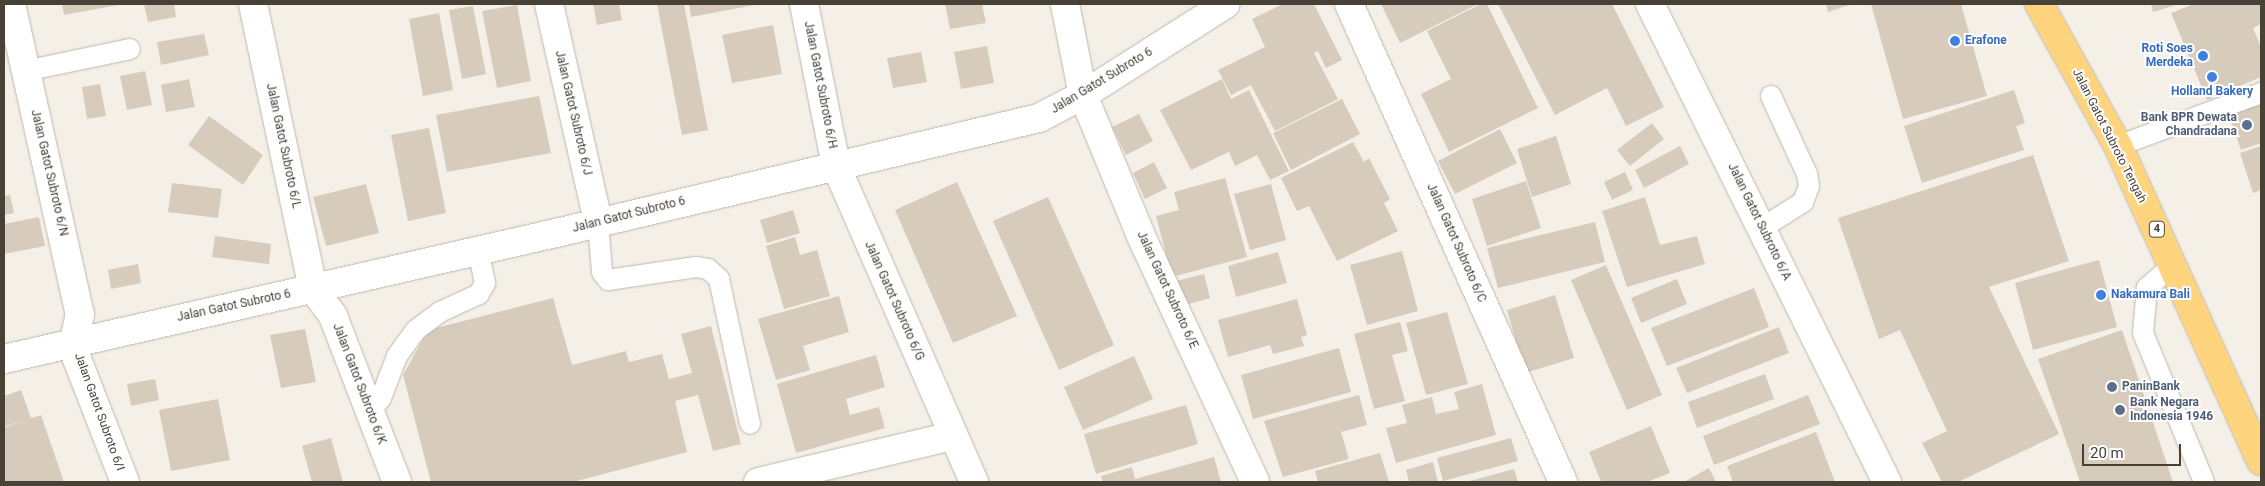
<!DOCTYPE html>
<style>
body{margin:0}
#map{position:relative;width:2265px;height:486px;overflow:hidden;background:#f4f0e8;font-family:Roboto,sans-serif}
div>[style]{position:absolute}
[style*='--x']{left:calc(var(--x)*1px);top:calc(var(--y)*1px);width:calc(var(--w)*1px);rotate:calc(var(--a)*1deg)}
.building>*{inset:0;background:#d7ccbc}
.roads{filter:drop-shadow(0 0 1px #c0b8aa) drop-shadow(0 0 1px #c0b8aa)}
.service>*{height:20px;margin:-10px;padding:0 10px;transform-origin:10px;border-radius:10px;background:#fff}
.minor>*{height:28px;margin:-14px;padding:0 14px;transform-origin:14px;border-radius:14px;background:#fff}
.trunk>*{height:28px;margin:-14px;padding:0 14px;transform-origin:14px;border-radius:14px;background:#ffd47f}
.dots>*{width:14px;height:14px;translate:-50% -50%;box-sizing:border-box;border:2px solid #fff;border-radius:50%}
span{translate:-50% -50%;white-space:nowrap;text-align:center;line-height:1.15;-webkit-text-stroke:4px #fff;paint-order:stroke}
.shield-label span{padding:1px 4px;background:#fff;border:1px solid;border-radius:4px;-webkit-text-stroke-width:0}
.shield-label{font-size:11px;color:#484136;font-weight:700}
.shop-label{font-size:12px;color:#366cbe;font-weight:700}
.left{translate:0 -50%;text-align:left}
.right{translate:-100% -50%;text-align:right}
.street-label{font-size:12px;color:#484136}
.service-label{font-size:12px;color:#4e5e75;font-weight:700}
.frame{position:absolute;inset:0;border:5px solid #484136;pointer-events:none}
.scale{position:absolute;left:2082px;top:444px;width:99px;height:22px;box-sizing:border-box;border:2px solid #484136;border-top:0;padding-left:6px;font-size:15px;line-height:18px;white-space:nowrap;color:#484136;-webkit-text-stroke:4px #fff;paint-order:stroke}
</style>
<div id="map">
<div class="building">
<i style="clip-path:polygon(62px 4px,118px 4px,118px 5px,64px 15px)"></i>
<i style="clip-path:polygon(144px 4px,174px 4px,176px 17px,148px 22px)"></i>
<i style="clip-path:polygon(593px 4px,619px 4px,622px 20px,597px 25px)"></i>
<i style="clip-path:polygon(657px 4px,684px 4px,708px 130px,682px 135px)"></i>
<i style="clip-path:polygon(689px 4px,754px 4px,755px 5px,691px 17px)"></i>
<i style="clip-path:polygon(945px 4px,982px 4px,986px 23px,950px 29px)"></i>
<i style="clip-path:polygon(1283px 4px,1314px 4px,1342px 60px,1326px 68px,1318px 51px,1314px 53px,1338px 99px,1275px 131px,1251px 85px,1231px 95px,1218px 70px,1265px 47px,1252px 19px)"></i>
<i style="clip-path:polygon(1381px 4px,1478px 4px,1400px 43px)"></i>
<i style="clip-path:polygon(1481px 4px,1487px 4px,1538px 108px,1449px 152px,1421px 94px,1451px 79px,1427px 31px)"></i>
<i style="clip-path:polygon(1498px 4px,1612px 4px,1664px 107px,1626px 126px,1607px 88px,1555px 115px)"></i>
<i style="clip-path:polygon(1826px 4px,1852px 4px,1828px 12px)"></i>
<i style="clip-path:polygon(1871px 4px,1961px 4px,1987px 96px,1903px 119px)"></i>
<i style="clip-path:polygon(2151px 4px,2179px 4px,2153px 12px)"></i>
<i style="clip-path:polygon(2194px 4px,2261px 4px,2261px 24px,2253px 28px,2261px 47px,2261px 77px,2207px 100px,2171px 13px)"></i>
<i style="clip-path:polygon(517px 5px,531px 81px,497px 88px,482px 11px)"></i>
<i style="clip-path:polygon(473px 6px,486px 74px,462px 79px,449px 10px)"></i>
<i style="clip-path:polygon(439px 13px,453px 90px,423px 96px,409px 19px)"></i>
<i style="clip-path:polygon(773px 25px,782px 74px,732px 83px,722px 35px)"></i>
<i style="clip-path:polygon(204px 34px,209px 55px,161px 65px,157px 42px)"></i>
<i style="clip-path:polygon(987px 46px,994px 83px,961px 89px,954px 52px)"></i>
<i style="clip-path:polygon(921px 52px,927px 82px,893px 88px,887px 58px)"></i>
<i style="clip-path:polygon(145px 71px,152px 105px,127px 110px,120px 76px)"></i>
<i style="clip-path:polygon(189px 79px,195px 107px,166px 112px,161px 85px)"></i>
<i style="clip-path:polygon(1222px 79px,1231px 99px,1249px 90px,1289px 171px,1270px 180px,1257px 155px,1235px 166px,1229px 152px,1191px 170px,1160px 110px)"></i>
<i style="clip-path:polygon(100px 84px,106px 116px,87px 119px,82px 87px)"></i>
<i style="clip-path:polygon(2014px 90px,2025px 123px,2016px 126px,2024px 150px,1922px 183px,1904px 126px)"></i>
<i style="clip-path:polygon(2261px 95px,2261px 143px,2241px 150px,2226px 107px)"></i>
<i style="clip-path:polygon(539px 96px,551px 153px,447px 172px,436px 115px)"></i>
<i style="clip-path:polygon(1342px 99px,1360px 134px,1291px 170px,1273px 133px)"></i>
<i style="clip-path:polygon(1139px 114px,1153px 141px,1126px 155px,1112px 127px)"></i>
<i style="clip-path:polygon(209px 116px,263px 155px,243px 185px,188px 145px)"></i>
<i style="clip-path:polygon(1652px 123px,1664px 139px,1630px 166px,1617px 150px)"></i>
<i style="clip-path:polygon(429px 128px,446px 213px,408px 221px,391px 135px)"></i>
<i style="clip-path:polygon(1500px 129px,1517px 163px,1455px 194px,1438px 161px)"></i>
<i style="clip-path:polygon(1556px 136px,1571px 184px,1532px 197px,1517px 149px)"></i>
<i style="clip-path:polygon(1353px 142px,1364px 162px,1369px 158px,1390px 199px,1384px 203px,1398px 231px,1337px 261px,1309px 206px,1297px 211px,1281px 178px)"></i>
<i style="clip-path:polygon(1680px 146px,1689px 164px,1644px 188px,1635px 170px)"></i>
<i style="clip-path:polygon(2261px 146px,2261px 190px,2253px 193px,2240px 153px)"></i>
<i style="clip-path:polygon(2033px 155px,2069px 261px,1989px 287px,2059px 434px,1958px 482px,1942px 482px,1922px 443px,1947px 431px,1900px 330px,1879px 339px,1838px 218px)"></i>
<i style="clip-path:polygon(1154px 162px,1167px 188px,1145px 199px,1133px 173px)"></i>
<i style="clip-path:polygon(1625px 172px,1633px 190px,1612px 200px,1604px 182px)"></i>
<i style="clip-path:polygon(1225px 178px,1247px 257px,1172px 277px,1156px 216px,1179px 210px,1174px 192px)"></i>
<i style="clip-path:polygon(1526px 181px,1541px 228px,1487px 246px,1472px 199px)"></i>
<i style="clip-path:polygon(957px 182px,1017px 316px,953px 343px,895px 210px)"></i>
<i style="clip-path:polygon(172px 183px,222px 189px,218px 218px,168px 212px)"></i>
<i style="clip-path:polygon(366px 184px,379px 233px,326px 246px,313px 197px)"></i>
<i style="clip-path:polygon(1271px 184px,1286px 240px,1250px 250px,1234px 194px)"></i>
<i style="clip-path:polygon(10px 195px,14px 213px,4px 215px,4px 196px)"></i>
<i style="clip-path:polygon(1048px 197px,1114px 345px,1059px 370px,993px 221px)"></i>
<i style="clip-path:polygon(1645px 197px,1660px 245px,1697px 236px,1705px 264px,1627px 287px,1602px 211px)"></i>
<i style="clip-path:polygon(793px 210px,800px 233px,767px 243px,760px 220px)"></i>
<i style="clip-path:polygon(39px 217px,45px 246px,4px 254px,4px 224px)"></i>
<i style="clip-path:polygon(1595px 222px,1605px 262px,1498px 288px,1487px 248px)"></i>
<i style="clip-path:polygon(215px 236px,271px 244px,269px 264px,212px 257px)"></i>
<i style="clip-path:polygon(795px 237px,800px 255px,817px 250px,830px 296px,784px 309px,766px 246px)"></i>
<i style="clip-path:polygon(1402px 251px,1418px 311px,1367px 325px,1350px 265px)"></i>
<i style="clip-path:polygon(1278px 252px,1287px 283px,1236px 297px,1228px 266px)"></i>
<i style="clip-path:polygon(2099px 260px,2117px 327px,2033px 350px,2015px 283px)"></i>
<i style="clip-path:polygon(138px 264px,141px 283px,111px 289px,108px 270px)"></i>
<i style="clip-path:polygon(1606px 265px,1662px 395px,1627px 410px,1571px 280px)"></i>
<i style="clip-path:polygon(1204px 274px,1210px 298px,1182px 306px,1176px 281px)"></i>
<i style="clip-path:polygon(1677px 279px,1687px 304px,1641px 323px,1631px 298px)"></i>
<i style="clip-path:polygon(1754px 288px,1769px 327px,1667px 366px,1651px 328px)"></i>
<i style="clip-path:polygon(1555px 295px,1574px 358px,1525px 373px,1507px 310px)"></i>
<i style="clip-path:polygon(839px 296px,849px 332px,803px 346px,810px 370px,776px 380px,758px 319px)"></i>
<i style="clip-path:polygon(553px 298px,572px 365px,626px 351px,629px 362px,662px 354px,669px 379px,692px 373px,681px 334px,711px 326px,741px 444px,713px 451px,698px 395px,675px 401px,687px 452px,573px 482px,431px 482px,403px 375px,428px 330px)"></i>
<i style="clip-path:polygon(1297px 299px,1307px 335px,1301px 337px,1304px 346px,1273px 354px,1270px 345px,1228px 357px,1218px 320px)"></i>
<i style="clip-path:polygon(1447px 312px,1468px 384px,1426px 395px,1406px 323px)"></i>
<i style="clip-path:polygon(1400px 322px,1408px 351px,1392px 355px,1405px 401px,1374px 409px,1354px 334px)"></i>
<i style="clip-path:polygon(1779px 327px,1789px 353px,1687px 393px,1676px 368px)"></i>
<i style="clip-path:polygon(305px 329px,316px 382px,281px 388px,270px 335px)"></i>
<i style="clip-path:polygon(2122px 330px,2173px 482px,2080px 482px,2038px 359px)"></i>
<i style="clip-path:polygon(1339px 348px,1351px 392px,1253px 419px,1241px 375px)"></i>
<i style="clip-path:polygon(876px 355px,885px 387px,846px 399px,850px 415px,879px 407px,885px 428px,796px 453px,777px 384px)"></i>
<i style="clip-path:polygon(1134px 356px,1153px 399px,1083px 430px,1064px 387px)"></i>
<i style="clip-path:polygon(1765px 374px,1774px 399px,1697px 428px,1688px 402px)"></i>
<i style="clip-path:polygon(155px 379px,159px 400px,131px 406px,127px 384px)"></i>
<i style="clip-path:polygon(1482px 384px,1496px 435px,1396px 463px,1386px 428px,1407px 423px,1402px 405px,1432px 397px,1436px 414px,1459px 409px,1454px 392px)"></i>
<i style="clip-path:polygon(21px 390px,31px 418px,41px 415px,64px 482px,4px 482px,4px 428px,27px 419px,4px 427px,4px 396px)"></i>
<i style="clip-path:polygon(1359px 395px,1367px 425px,1341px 432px,1349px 459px,1283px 477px,1264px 421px)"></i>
<i style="clip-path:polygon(1808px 395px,1820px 424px,1714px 465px,1703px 436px)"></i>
<i style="clip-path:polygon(218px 399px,230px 460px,171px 471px,159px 410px)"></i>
<i style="clip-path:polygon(1186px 405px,1198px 444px,1096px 474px,1084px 434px)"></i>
<i style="clip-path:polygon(1651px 426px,1670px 473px,1647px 482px,1601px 482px,1589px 452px)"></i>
<i style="clip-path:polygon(1816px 432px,1835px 482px,1733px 482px,1727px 466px)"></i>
<i style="clip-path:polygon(331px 438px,343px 482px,312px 482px,302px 446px)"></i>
<i style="clip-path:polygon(1511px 438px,1518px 461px,1443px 481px,1437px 458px)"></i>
<i style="clip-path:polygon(1380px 453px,1389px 482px,1318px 482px,1315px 471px)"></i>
<i style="clip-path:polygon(1214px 457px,1221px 482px,1103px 482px,1101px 476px,1132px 467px,1135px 479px)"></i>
<i style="clip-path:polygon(1433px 462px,1438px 482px,1409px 482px,1406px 470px)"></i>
<i style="clip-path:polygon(1709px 468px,1716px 482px,1684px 482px)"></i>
<i style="clip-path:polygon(1514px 469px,1518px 482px,1466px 482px)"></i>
</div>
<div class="roads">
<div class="service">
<i style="--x:25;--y:71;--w:107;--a:-11.8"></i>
<i style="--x:2118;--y:146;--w:153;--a:-20.3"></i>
<i style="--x:598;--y:222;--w:50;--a:85.4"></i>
<i style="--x:602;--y:272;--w:10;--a:53"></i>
<i style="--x:608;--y:280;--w:89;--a:-8.4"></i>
<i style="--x:696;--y:267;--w:12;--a:9"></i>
<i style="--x:708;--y:269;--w:15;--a:42"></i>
<i style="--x:719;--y:279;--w:148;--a:77.9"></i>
<i style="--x:1762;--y:228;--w:49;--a:-32.4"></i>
<i style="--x:1803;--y:202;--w:17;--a:-69"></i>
<i style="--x:1809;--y:186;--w:12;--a:-99"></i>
<i style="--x:1807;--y:174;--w:86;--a:-114.8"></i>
<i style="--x:2173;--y:265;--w:35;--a:139"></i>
<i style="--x:2147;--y:288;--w:45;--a:95.1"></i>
<i style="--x:2143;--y:333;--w:161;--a:67.7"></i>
<i style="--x:370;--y:411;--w:17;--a:-50"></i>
<i style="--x:381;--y:398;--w:45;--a:-69.1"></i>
<i style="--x:397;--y:356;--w:32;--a:-54"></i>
<i style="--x:416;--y:330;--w:30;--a:-37"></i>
<i style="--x:440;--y:312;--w:43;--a:-24.8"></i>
<i style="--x:479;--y:294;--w:13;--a:-61"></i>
<i style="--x:485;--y:283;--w:34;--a:-102"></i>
</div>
<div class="minor">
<i style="--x:11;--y:4;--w:318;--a:77.5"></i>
<i style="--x:80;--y:314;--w:28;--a:103"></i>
<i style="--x:74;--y:341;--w:18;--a:81"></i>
<i style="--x:77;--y:359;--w:132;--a:68.7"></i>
<i style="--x:253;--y:4;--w:291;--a:78.1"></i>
<i style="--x:313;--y:289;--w:34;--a:53"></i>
<i style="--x:333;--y:316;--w:178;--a:68.9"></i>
<i style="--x:549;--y:4;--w:223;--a:77.3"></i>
<i style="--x:804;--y:4;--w:165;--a:78.8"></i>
<i style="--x:836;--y:166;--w:345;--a:66.4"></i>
<i style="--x:1065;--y:4;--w:93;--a:78.8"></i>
<i style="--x:1083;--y:95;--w:152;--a:67.6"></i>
<i style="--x:1141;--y:236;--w:271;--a:65.1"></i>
<i style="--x:1349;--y:4;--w:524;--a:65.88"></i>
<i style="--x:1650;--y:4;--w:534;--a:63.63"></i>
<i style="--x:4;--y:359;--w:566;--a:-12.86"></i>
<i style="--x:556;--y:233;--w:497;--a:-13.4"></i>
<i style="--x:1039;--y:118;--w:50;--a:-27.6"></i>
<i style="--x:1083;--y:95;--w:169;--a:-32.5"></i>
<i style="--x:758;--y:482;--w:200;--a:-13.3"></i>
</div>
<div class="trunk">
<i style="--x:2039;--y:4;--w:162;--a:60.9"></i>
<i style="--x:2118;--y:146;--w:346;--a:65.6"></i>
</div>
</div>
<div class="dots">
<i style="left:1955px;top:41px;background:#3f7fe0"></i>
<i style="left:2203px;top:56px;background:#3f7fe0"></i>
<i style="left:2212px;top:77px;background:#3f7fe0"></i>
<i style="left:2247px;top:125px;background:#5c6f8a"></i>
<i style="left:2101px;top:295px;background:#3f7fe0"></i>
<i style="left:2112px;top:387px;background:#5c6f8a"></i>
<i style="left:2120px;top:410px;background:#5c6f8a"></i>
</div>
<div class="shield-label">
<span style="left:2157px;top:229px">4</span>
</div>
<div class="shop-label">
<span class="left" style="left:1965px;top:41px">Erafone</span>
<span class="right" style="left:2193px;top:56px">Roti Soes<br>Merdeka</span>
<span style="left:2212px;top:92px">Holland Bakery</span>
<span class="left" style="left:2111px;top:295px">Nakamura Bali</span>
</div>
<div class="street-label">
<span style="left:1102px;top:81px;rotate:-31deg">Jalan Gatot Subroto 6</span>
<span style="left:820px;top:85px;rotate:79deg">Jalan Gatot Subroto 6/H</span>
<span style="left:573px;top:113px;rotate:77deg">Jalan Gatot Subroto 6/J</span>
<span style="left:2109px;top:136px;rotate:63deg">Jalan Gatot Subroto Tengah</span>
<span style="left:283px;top:146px;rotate:78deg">Jalan Gatot Subroto 6/L</span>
<span style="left:49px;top:173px;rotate:77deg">Jalan Gatot Subroto 6/N</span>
<span style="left:629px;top:215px;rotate:-14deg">Jalan Gatot Subroto 6</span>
<span style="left:1759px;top:222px;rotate:64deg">Jalan Gatot Subroto 6/A</span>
<span style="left:1456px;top:243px;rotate:66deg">Jalan Gatot Subroto 6/C</span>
<span style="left:1167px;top:290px;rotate:65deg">Jalan Gatot Subroto 6/E</span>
<span style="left:894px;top:301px;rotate:66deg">Jalan Gatot Subroto 6/G</span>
<span style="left:234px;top:306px;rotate:-12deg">Jalan Gatot Subroto 6</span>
<span style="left:359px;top:384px;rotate:69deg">Jalan Gatot Subroto 6/K</span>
<span style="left:99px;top:412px;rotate:70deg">Jalan Gatot Subroto 6/I</span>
</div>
<div class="service-label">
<span class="right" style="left:2237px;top:125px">Bank BPR Dewata<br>Chandradana</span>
<span class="left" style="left:2122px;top:387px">PaninBank</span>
<span class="left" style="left:2130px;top:410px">Bank Negara<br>Indonesia 1946</span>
</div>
<div class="frame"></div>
<div class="scale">20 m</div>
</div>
